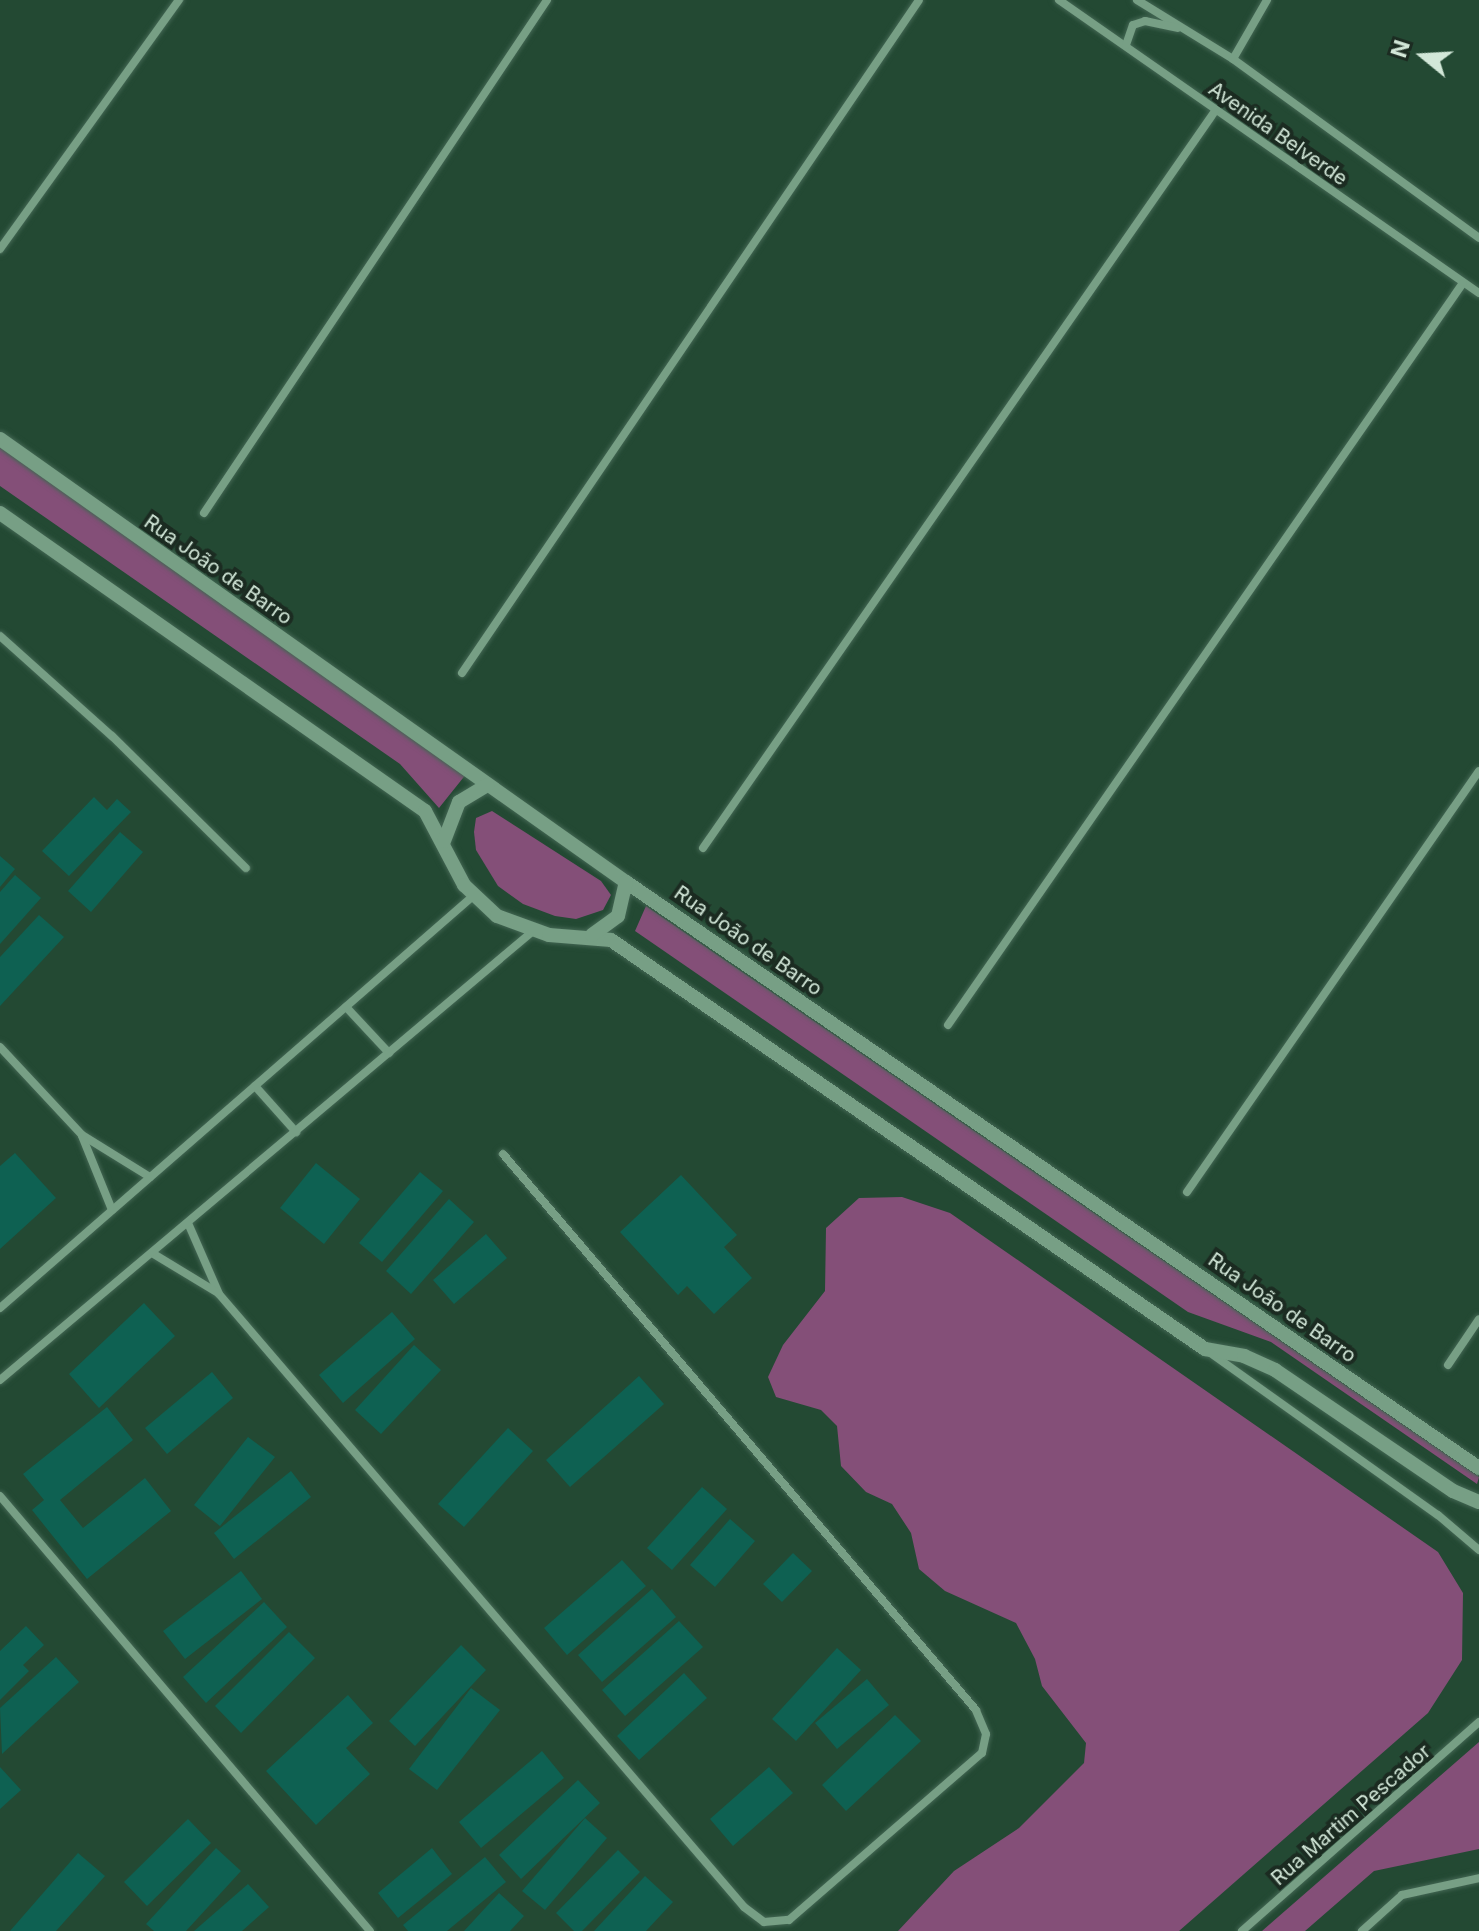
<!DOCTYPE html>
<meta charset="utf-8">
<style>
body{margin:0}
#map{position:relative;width:1479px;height:1931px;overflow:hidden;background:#234933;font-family:Inter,sans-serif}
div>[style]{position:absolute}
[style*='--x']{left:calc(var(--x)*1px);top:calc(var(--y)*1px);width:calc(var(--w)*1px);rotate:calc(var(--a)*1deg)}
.green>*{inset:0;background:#844f78}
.building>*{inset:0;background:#0e6152}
.roads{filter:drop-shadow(0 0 2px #436653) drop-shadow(0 0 2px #436653)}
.minor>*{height:8px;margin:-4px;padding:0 4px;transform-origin:4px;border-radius:4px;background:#779f85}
.tertiary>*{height:14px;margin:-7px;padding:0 7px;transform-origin:7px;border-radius:7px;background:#779f85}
span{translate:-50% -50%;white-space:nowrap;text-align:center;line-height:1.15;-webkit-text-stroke:8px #1b2b21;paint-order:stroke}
.street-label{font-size:20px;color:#d2e7d8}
.north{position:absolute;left:1383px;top:16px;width:80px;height:80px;-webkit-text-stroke:6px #1b2b21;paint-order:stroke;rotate:288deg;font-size:22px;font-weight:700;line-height:32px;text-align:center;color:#d2e7d8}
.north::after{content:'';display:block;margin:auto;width:28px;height:36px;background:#d2e7d8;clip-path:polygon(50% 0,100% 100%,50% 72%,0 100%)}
</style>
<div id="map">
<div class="green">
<i style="clip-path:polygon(0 447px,467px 773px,439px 808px,400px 764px,0 486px)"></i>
<i style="clip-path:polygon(492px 811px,601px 881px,611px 895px,603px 910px,576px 919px,555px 916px,523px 904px,498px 886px,476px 850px,474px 832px,476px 818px)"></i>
<i style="clip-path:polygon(646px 906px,1479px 1477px,1477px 1484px,1271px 1342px,1188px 1312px,635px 931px)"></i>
<i style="clip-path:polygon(902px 1197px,950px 1213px,1438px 1552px,1463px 1593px,1462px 1660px,1428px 1713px,1179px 1931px,898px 1931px,954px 1871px,1019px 1828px,1084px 1763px,1086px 1743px,1042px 1686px,1035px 1659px,1016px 1623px,945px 1591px,919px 1569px,911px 1533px,892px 1504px,866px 1492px,841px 1466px,837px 1426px,821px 1410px,776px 1397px,768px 1377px,783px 1345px,825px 1291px,826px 1228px,859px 1198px)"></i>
<i style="clip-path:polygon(1479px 1742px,1479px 1849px,1374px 1871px,1305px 1931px,1262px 1931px)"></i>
</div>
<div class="building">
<i style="clip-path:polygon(94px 797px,107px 810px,117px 799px,131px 812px,69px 876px,42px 851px)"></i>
<i style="clip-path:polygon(120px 832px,143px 852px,91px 912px,68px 891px)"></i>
<i style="clip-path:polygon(0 856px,15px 869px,0 887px)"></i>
<i style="clip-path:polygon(15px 875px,41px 898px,0 944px,0 892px)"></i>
<i style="clip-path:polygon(39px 915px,64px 937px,0 1006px,0 957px)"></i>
<i style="clip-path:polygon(15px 1153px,56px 1198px,0 1249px,0 1166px)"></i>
<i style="clip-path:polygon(316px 1163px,360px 1199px,324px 1244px,280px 1208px)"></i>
<i style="clip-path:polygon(420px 1172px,443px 1191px,382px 1262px,359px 1243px)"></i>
<i style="clip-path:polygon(681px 1175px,737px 1235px,724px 1247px,752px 1278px,714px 1314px,687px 1286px,678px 1295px,620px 1232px)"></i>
<i style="clip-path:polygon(449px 1199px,474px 1222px,411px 1294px,386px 1271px)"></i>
<i style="clip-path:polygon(486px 1234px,507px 1258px,454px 1304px,433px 1280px)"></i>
<i style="clip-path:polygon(144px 1303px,175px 1336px,99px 1408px,69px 1374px)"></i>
<i style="clip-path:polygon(392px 1312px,415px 1339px,343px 1403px,319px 1375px)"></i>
<i style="clip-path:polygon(414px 1345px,441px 1370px,381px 1434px,355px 1410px)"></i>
<i style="clip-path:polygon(212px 1372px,233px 1398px,167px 1454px,145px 1428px)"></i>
<i style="clip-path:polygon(639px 1376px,664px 1404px,570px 1487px,546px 1460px)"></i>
<i style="clip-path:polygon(107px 1407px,133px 1440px,60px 1500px,83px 1528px,145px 1478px,171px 1511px,87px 1579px,32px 1510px,44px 1500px,23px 1474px)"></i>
<i style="clip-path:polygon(508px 1428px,533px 1451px,464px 1527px,438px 1504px)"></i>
<i style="clip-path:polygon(248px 1437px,275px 1457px,220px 1526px,194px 1505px)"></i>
<i style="clip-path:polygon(291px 1471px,311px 1497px,234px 1559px,214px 1533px)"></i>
<i style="clip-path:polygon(702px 1487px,727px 1509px,672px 1570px,647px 1548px)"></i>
<i style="clip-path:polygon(730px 1519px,755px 1541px,715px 1587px,690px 1565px)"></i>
<i style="clip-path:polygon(793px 1553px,812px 1571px,782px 1602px,763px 1584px)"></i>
<i style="clip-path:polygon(622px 1560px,646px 1586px,567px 1655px,544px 1628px)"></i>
<i style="clip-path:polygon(241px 1571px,262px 1599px,185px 1659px,163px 1631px)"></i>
<i style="clip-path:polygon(652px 1589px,676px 1617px,602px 1682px,578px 1655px)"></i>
<i style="clip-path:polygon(264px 1602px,287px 1627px,206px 1703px,183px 1677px)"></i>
<i style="clip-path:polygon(679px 1621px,703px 1647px,625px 1716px,602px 1690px)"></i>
<i style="clip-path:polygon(26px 1626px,44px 1645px,23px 1665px,29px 1671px,0 1700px,0 1651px)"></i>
<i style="clip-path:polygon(289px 1632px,315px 1658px,241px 1733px,215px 1706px)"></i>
<i style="clip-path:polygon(461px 1645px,486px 1670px,415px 1746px,389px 1721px)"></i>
<i style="clip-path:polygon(837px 1648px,861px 1670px,796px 1741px,772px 1719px)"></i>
<i style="clip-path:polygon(56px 1657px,79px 1682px,2px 1754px,0 1708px)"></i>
<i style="clip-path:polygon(684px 1673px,707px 1698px,639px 1760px,617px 1736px)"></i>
<i style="clip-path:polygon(867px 1679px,889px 1705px,837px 1749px,815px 1723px)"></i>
<i style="clip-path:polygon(471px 1688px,500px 1710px,437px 1790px,409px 1769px)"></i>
<i style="clip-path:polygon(348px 1695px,373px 1723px,346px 1748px,370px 1774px,316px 1825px,266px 1771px)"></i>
<i style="clip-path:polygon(895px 1715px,921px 1741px,846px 1811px,822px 1785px)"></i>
<i style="clip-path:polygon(542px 1751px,564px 1778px,481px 1848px,459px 1822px)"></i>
<i style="clip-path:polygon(0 1767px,21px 1790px,0 1809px)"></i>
<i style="clip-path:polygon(769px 1767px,793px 1793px,733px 1846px,710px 1819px)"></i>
<i style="clip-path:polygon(578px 1780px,600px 1803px,521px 1879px,499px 1855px)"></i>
<i style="clip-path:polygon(585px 1818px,607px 1838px,545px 1910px,522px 1891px)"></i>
<i style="clip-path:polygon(188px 1819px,211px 1843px,147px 1906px,124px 1882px)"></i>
<i style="clip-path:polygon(216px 1848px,241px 1871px,186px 1931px,154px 1931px,146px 1924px)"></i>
<i style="clip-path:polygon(432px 1848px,452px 1874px,398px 1918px,378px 1893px)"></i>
<i style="clip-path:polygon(618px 1850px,640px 1872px,582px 1931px,574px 1931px,556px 1913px)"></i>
<i style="clip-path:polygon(78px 1853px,105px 1876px,56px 1931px,10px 1931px)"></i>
<i style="clip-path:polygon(485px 1857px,506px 1882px,447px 1931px,408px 1931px,403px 1925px)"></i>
<i style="clip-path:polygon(645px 1876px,673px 1902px,646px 1931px,594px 1931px)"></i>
<i style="clip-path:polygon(248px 1884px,269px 1907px,242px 1931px,194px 1931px)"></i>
<i style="clip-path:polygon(499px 1893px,524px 1916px,510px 1931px,464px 1931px)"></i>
</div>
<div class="roads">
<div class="minor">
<i style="--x:1059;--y:0;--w:512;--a:34.9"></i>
<i style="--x:1137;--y:0;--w:113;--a:31.6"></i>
<i style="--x:1233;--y:59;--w:304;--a:36"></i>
<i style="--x:1126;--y:45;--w:21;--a:-71"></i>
<i style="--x:1133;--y:25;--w:13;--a:-18"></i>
<i style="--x:1145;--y:21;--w:33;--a:12"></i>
<i style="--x:1233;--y:59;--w:68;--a:-60"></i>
<i style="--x:0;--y:249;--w:307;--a:-54.3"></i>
<i style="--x:204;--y:513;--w:617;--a:-56.23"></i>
<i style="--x:0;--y:636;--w:150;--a:41.8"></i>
<i style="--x:112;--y:736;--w:188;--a:44.6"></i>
<i style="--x:462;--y:673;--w:813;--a:-55.82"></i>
<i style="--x:703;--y:848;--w:897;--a:-55.21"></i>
<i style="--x:346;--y:1007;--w:63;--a:46.9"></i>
<i style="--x:948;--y:1025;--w:903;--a:-55.24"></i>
<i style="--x:0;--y:1047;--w:120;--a:47"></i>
<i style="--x:82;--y:1135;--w:80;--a:31.7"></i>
<i style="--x:255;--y:1086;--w:62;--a:48.3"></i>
<i style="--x:82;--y:1136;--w:80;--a:67.9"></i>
<i style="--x:1187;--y:1192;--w:512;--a:-55.26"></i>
<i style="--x:188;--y:1223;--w:77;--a:66.4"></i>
<i style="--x:219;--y:1294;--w:807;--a:49.42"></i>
<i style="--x:744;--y:1907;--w:25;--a:37"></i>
<i style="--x:764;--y:1922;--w:25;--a:-5"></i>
<i style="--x:789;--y:1920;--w:255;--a:-40.9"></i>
<i style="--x:982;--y:1753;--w:19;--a:-78"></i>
<i style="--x:986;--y:1734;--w:26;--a:-113"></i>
<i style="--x:976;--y:1710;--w:730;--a:-130.39"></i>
<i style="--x:152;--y:1253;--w:77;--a:31.2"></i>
<i style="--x:0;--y:1308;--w:627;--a:-41.06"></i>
<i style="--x:1212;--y:1354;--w:277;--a:35.5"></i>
<i style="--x:1438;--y:1515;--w:54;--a:40.5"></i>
<i style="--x:1448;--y:1365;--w:55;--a:-56"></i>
<i style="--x:0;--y:1380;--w:697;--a:-40.11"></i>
<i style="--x:0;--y:1496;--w:571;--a:49.62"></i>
<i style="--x:1242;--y:1931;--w:316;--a:-41.4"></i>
<i style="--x:1362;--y:1931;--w:54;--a:-42"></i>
<i style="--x:1402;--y:1895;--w:79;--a:-12.4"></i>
</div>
<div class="tertiary">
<i style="--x:0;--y:439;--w:767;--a:35.29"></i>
<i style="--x:626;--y:882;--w:1035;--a:34.49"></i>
<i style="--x:0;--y:513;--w:519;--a:35.04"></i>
<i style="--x:425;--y:811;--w:84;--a:62.2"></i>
<i style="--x:464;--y:885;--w:45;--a:43.2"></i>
<i style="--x:497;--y:916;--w:55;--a:20.1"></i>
<i style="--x:549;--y:935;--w:62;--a:4.6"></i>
<i style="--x:611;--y:940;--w:721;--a:34.55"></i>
<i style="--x:1205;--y:1349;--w:40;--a:10"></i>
<i style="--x:1244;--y:1356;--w:34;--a:24"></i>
<i style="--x:1275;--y:1370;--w:215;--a:34.2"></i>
<i style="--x:1453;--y:1491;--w:28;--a:23"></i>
<i style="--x:444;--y:841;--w:42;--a:-69"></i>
<i style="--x:459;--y:802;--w:33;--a:-31"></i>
<i style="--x:592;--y:935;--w:32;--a:-36"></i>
<i style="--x:618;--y:916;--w:35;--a:-77"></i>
</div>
</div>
<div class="street-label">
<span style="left:1278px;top:134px;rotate:35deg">Avenida Belverde</span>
<span style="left:218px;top:570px;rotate:35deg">Rua João de Barro</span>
<span style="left:748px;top:941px;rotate:35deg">Rua João de Barro</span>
<span style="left:1282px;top:1308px;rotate:35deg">Rua João de Barro</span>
<span style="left:1351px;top:1815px;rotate:-41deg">Rua Martim Pescador</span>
</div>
<div class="north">N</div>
</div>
